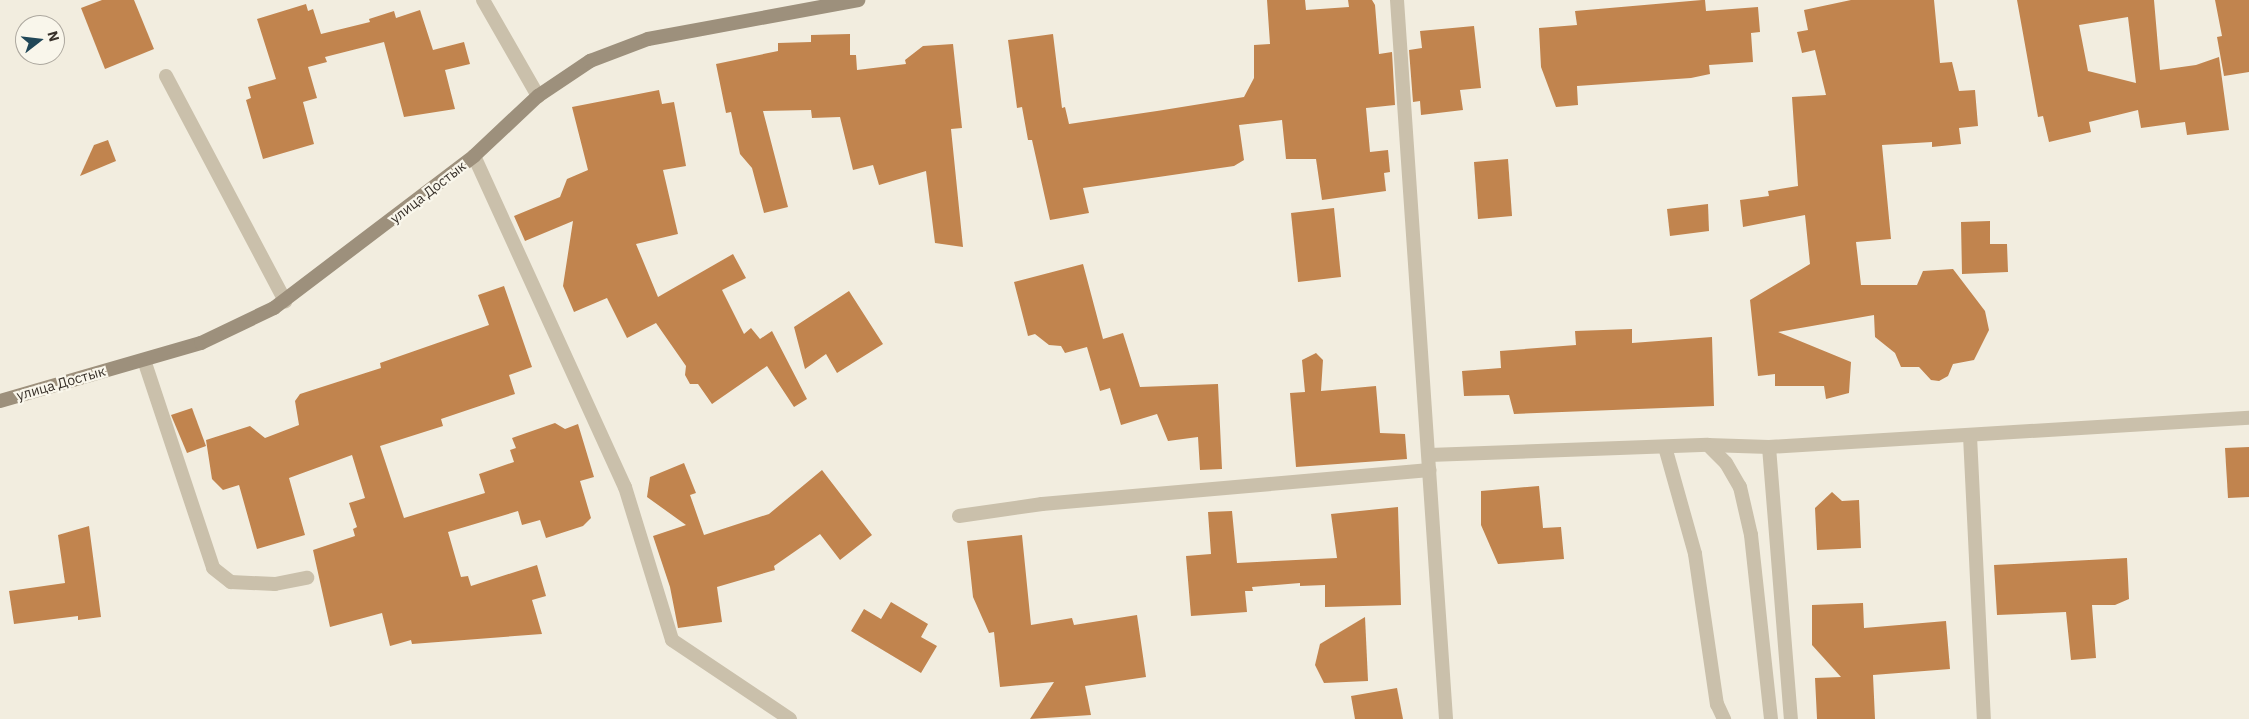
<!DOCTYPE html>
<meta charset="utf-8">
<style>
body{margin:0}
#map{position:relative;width:2249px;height:719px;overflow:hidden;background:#f2eddf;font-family:"IBM Plex Sans",sans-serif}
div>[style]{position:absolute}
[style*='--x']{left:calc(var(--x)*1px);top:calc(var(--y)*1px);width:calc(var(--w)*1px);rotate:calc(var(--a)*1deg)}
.building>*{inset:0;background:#c1844e}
.minor>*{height:14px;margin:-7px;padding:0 7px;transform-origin:7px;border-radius:7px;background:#cac0ab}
.secondary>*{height:14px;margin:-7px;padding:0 7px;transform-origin:7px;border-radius:7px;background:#9d907c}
span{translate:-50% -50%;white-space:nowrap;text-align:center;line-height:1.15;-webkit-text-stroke:4.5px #f9f6eb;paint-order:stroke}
.street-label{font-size:14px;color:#38312a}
.north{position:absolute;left:15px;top:15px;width:50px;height:50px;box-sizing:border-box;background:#f9f6eb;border:1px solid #aca79e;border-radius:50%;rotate:74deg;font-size:14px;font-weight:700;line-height:20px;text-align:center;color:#38312a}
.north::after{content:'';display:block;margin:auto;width:18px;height:22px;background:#214758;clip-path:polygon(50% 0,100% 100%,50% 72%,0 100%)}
</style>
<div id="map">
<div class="building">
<i style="clip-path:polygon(102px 0,134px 0,154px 49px,105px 69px,81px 8px)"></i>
<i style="clip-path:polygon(1267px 0,1305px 0,1306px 10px,1349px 7px,1348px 0,1372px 0,1375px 5px,1379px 54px,1392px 52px,1395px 105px,1366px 108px,1370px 152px,1388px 150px,1390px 172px,1384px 173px,1386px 191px,1322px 200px,1316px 159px,1286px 159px,1282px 120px,1239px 125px,1244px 160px,1234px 166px,1083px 188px,1089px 213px,1050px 220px,1032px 140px,1028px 140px,1022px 107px,1017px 108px,1008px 40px,1053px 34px,1062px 108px,1065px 107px,1069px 124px,1157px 111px,1244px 97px,1254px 78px,1254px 45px,1270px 44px)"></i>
<i style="clip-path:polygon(1702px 0,1705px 0,1706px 11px,1758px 7px,1760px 32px,1751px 33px,1753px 62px,1709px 65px,1710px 74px,1691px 78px,1577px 86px,1578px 105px,1556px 107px,1541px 67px,1539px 28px,1577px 25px,1575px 11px)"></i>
<i style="clip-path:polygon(1851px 0,1934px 0,1940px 63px,1952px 62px,1959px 91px,1975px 90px,1978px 126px,1959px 128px,1961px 144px,1932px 147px,1932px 142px,1882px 145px,1891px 239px,1856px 242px,1861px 285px,1917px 285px,1923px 271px,1953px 269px,1985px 311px,1989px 330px,1974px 360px,1953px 364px,1948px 376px,1939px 381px,1931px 380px,1919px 367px,1901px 367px,1895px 353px,1875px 337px,1874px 315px,1778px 332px,1851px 362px,1849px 393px,1826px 399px,1824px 386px,1775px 386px,1775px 374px,1758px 376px,1750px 300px,1810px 264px,1805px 215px,1743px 227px,1740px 200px,1769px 196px,1768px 191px,1798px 186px,1792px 97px,1826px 95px,1815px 50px,1802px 53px,1797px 32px,1808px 30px,1804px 10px)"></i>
<i style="clip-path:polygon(evenodd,2017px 0,2154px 0,2160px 70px,2196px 65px,2219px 57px,2229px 130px,2187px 135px,2185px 122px,2141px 128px,2138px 110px,2089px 122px,2091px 132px,2049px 142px,2043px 116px,2038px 117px,2017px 0,2128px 17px,2136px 83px,2088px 71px,2079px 25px,2128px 17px)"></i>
<i style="clip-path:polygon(2215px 0,2249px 0,2249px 72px,2224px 76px,2217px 37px,2222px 36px)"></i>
<i style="clip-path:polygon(306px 4px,308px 11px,313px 9px,321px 34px,370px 22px,369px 19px,394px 11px,396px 18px,420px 10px,433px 50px,464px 42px,470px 64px,445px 70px,455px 109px,404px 117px,384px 42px,325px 57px,327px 62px,308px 67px,317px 98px,303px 102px,314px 144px,263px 159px,246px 100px,251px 98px,248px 87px,276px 79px,257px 19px)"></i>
<i style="clip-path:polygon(1474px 26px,1481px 88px,1460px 90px,1463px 110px,1421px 115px,1420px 101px,1413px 102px,1409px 50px,1422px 48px,1420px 31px)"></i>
<i style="clip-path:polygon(850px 34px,850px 55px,856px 55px,857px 70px,906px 64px,905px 60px,923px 46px,953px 44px,962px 128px,951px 129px,963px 247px,935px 243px,926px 171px,879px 185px,873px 165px,853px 170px,840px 117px,812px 118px,811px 110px,763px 111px,788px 207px,764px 213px,752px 168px,740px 154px,731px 112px,726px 113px,716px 64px,778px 51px,778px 43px,811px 42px,811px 35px)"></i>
<i style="clip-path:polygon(659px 90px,662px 104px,674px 102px,686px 166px,663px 170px,678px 234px,636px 244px,658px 297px,733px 254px,746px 278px,722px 290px,744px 334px,751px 328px,760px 339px,772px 331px,807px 399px,794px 407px,767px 366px,712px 404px,698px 384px,690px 384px,685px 375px,686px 366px,656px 323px,627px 338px,607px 298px,574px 312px,563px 286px,573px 221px,525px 241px,514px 216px,560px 197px,567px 179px,588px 170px,572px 107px)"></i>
<i style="clip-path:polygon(108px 140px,116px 161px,80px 176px,94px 145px)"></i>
<i style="clip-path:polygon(1508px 159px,1512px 216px,1478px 219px,1474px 162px)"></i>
<i style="clip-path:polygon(1708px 204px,1709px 231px,1670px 236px,1667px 209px)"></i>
<i style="clip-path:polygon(1334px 208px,1341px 277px,1298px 282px,1291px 213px)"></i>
<i style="clip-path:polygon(1990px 221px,1990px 244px,2007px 244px,2008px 272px,1962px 274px,1961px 222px)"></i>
<i style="clip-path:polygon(1083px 264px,1103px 339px,1123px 333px,1140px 387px,1218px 384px,1222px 469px,1200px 470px,1198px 437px,1168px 441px,1157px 414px,1121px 425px,1110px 388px,1100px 391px,1087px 347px,1065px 353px,1061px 346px,1049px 345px,1035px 334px,1028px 336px,1014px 282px)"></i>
<i style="clip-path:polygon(504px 286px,532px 367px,509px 375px,515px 394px,441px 419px,443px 426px,380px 446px,404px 518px,485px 493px,479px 474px,514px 462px,510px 450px,516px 448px,512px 438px,555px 423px,565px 429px,578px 424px,594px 477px,580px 481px,591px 518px,583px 526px,546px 538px,540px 520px,522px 525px,518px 511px,448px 532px,461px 577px,468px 576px,471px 586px,537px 565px,546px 596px,532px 600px,542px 634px,412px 644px,411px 640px,390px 646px,382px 613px,330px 627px,313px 550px,355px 536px,353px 529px,357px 527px,349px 503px,365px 498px,352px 455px,289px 478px,305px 535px,257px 549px,239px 485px,223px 490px,212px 479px,206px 440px,250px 426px,265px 438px,299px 425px,295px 401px,300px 394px,381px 368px,380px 363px,489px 325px,478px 295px)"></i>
<i style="clip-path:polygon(849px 291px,883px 344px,837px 373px,826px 354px,805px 369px,794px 327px)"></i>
<i style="clip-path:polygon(1632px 329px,1632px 343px,1712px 337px,1714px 406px,1514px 414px,1509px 395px,1464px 396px,1462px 371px,1501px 368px,1500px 351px,1576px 345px,1575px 331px)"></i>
<i style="clip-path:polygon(1316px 353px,1323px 360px,1321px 391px,1376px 386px,1380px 433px,1405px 434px,1407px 459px,1296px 467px,1290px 393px,1305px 392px,1302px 360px)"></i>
<i style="clip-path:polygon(192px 408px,206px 446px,187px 453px,171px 415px)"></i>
<i style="clip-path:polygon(2249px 447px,2249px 497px,2228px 498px,2225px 448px)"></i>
<i style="clip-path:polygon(684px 463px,696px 493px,690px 495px,704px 535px,769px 514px,822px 470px,872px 535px,840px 560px,820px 534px,774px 566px,775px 570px,717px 587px,722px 622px,678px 628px,670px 587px,653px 536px,686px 525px,647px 497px,650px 477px)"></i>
<i style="clip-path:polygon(1539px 486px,1543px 528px,1561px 527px,1564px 559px,1498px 564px,1481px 525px,1481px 491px)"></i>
<i style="clip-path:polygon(1832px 492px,1842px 501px,1859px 500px,1861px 548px,1817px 550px,1815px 508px)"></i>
<i style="clip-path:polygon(1398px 507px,1401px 605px,1325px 607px,1325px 585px,1300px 586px,1300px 583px,1252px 587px,1253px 591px,1245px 591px,1247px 612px,1191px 616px,1186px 556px,1211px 554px,1208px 512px,1232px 511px,1237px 563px,1337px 558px,1331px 514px)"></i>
<i style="clip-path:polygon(89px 526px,101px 617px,78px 620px,78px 616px,14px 624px,9px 591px,65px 583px,58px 535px)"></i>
<i style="clip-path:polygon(1022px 535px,1031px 625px,1072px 618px,1074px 625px,1137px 615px,1146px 677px,1085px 686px,1091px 715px,1030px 719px,1054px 682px,1000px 687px,994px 632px,989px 633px,973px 597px,967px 541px)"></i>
<i style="clip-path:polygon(2127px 558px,2129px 599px,2115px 605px,2092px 605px,2096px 658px,2071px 660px,2066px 612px,1997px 615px,1994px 565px)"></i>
<i style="clip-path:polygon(891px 602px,928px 624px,921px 637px,937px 646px,921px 673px,851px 631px,864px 609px,881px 619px)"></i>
<i style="clip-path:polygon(1863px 603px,1864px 628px,1946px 621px,1950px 669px,1873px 675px,1875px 719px,1817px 719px,1815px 678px,1841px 677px,1812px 645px,1812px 605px)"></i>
<i style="clip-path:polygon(1365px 617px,1368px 681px,1324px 683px,1315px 665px,1320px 644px)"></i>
<i style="clip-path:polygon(1397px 688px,1403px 719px,1355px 719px,1351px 696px)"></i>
</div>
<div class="minor">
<i style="--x:483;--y:0;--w:111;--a:60.2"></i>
<i style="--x:1397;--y:0;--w:721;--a:86.1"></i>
<i style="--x:166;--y:76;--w:255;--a:62.1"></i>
<i style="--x:474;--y:156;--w:364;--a:65.5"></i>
<i style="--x:625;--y:487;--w:160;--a:72.9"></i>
<i style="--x:672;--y:640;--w:142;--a:33.8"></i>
<i style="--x:144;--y:360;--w:219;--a:71.6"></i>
<i style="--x:213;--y:568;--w:23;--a:38"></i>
<i style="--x:231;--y:582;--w:44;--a:2.6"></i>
<i style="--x:275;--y:584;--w:33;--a:-11"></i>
<i style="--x:1970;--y:436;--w:283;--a:87.2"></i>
<i style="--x:1708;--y:445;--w:25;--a:45"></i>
<i style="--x:1726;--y:463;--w:28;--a:60"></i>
<i style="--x:1740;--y:487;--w:49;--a:77.1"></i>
<i style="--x:1751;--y:535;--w:185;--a:83.8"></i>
<i style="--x:1665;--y:447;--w:111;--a:74.3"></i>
<i style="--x:1695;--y:554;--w:152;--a:81.7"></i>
<i style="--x:1717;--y:704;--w:17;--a:65"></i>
<i style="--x:1769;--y:447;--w:273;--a:85.4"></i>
<i style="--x:1429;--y:455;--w:279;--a:-2.1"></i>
<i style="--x:1708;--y:445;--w:61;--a:1.9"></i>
<i style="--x:1769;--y:447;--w:481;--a:-3.5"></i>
<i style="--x:959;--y:516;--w:84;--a:-8.2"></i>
<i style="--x:1042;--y:504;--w:389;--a:-5"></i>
</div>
<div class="secondary">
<i style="--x:0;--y:401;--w:209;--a:-16.1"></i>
<i style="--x:201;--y:343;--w:81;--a:-25.6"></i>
<i style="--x:274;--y:308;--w:251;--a:-37.2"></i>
<i style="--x:474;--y:156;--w:88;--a:-43.2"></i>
<i style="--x:538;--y:96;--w:63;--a:-33.9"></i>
<i style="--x:590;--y:61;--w:62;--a:-20.8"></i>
<i style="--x:648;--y:39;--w:214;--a:-10.5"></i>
</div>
<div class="street-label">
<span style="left:428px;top:192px;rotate:-38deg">улица Достык</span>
<span style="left:61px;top:383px;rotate:-16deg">улица Достык</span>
</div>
<div class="north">N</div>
</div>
